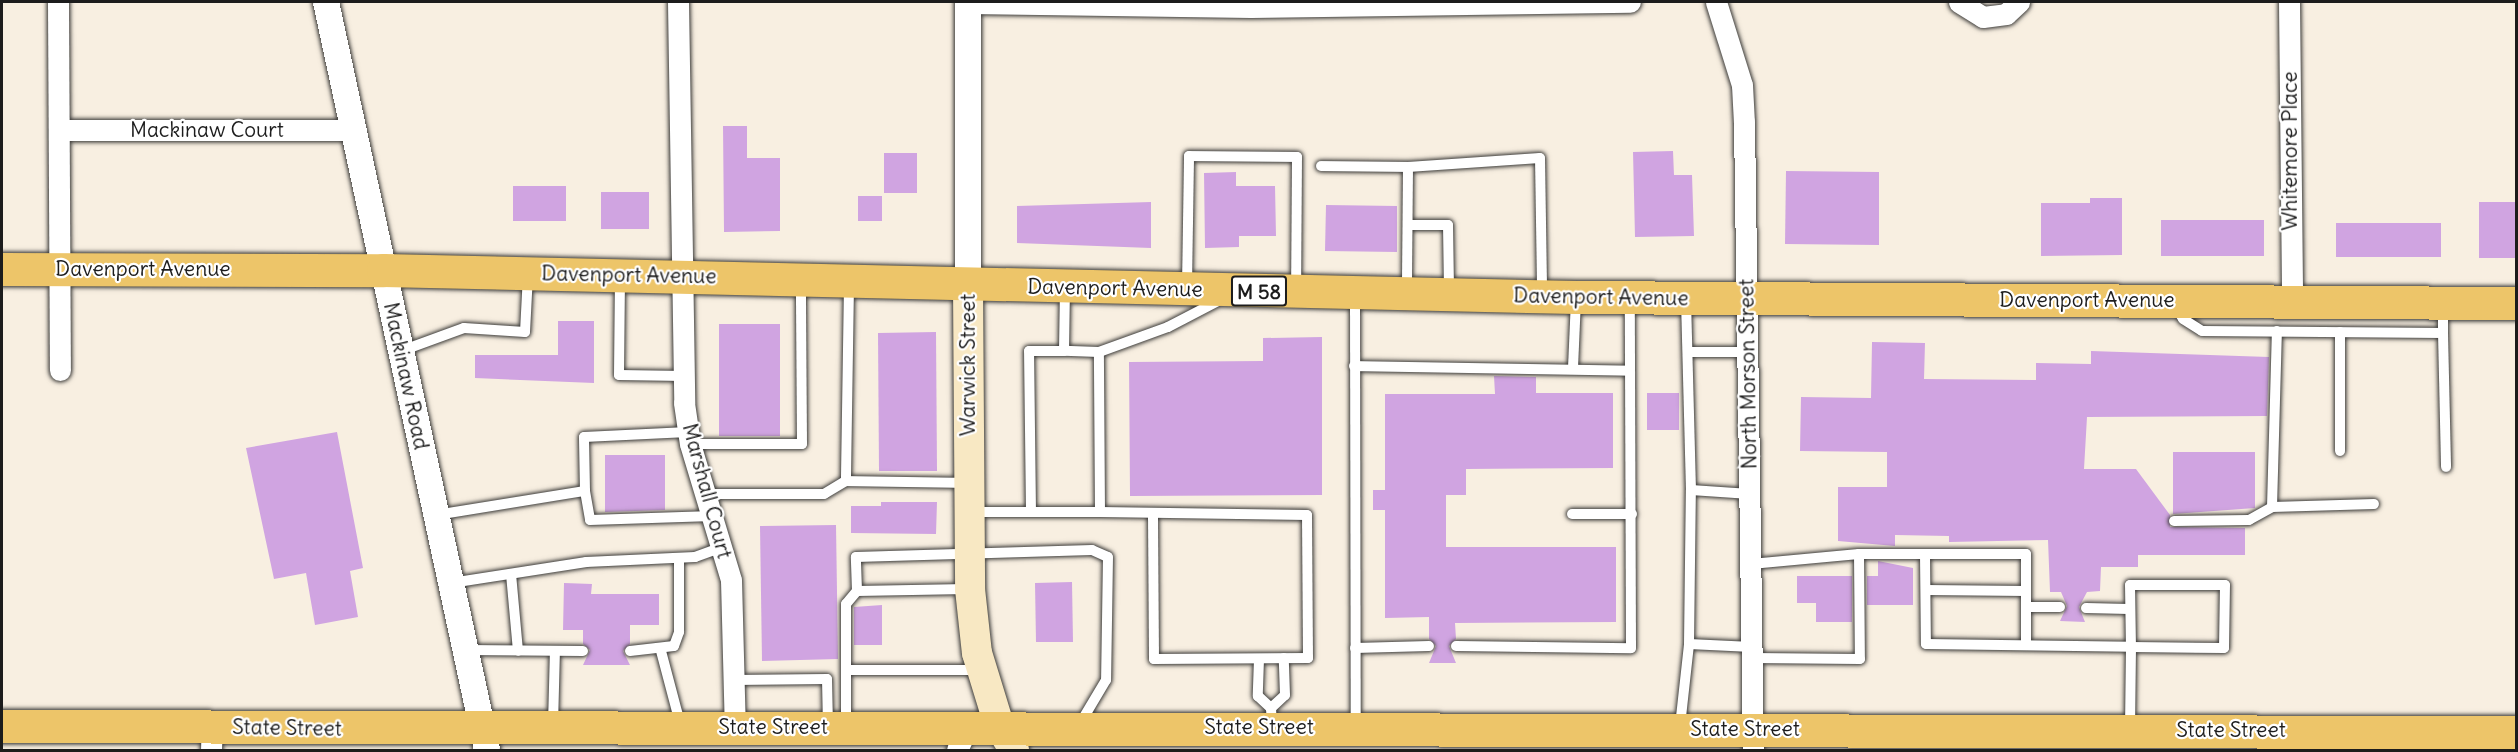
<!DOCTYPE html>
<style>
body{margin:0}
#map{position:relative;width:2518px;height:752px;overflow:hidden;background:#f8efe1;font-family:Delius,sans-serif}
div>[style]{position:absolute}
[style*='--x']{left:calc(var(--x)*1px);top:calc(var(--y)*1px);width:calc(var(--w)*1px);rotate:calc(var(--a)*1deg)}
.building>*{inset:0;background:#d0a4e1}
.roads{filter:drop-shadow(0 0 2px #3d3c3a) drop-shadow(0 0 2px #3d3c3a)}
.service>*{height:10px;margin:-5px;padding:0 5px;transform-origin:5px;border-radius:5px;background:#fff}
.minor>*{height:21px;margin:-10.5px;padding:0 10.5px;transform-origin:10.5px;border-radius:10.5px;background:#fff}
.tertiary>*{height:26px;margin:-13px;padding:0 13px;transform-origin:13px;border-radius:13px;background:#fff}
.secondary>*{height:30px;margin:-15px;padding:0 15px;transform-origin:15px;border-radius:15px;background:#f8e8c3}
.primary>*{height:33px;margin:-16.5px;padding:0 16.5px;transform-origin:16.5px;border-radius:16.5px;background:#edc569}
span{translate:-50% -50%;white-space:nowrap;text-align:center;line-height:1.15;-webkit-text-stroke:4.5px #fff;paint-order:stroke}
.shield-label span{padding:2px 4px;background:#fff;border:2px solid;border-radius:4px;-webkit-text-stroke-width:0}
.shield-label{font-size:20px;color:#1c1c1c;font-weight:700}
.street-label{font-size:21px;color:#1c1c1c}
.frame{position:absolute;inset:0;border:3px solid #1c1c1c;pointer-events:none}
</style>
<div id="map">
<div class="building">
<i style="clip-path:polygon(723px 126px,747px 126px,747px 158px,780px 158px,780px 231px,724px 232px)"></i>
<i style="clip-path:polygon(1673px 151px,1674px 175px,1692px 175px,1694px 236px,1635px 237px,1633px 152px)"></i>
<i style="clip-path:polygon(884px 153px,917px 153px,917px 193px,884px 193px)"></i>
<i style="clip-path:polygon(1786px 171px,1879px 172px,1879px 245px,1785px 244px)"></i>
<i style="clip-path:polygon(1236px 172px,1236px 186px,1275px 186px,1276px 236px,1239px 236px,1239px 247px,1205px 248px,1204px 173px)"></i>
<i style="clip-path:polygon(513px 186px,566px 186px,566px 221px,513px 221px)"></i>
<i style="clip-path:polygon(601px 192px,649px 192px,649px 229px,601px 229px)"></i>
<i style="clip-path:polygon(858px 196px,882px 196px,882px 221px,858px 221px)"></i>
<i style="clip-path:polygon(2090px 198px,2122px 198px,2122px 255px,2041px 256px,2041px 203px,2090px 203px)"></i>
<i style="clip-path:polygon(1151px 202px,1151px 248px,1017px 243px,1017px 206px)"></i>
<i style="clip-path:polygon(2479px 202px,2517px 202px,2517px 258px,2479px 258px)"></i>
<i style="clip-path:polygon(1326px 205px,1397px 206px,1397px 252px,1325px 251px)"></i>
<i style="clip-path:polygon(2161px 220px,2264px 220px,2264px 256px,2161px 256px)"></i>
<i style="clip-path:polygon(2336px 223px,2441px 223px,2441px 257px,2336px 257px)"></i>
<i style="clip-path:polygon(558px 321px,594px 321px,594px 383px,475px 378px,475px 355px,558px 355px)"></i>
<i style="clip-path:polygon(719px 324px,780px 324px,780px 436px,719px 436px)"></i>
<i style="clip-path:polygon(936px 332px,937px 471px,879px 471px,878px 333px)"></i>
<i style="clip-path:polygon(1322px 337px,1322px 495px,1130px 496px,1129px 362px,1263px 361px,1263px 338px)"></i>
<i style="clip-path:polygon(1872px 342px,1925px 343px,1924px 379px,2036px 380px,2036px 363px,2091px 364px,2091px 351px,2269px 357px,2267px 416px,2087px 417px,2084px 469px,2136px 469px,2170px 515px,2170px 527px,2245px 528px,2245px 555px,2138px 555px,2138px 567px,2101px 567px,2100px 591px,2087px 592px,2079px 607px,2085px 622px,2060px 621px,2067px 606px,2061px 592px,2050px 592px,2048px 540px,1949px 542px,1949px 536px,1895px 535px,1895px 546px,1838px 541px,1838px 487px,1887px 487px,1887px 452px,1800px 451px,1801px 397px,1871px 398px)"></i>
<i style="clip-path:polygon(1494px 376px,1536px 377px,1536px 393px,1613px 393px,1613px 468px,1466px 469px,1466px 495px,1446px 495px,1446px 547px,1616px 547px,1616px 622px,1455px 623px,1456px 639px,1449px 646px,1456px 663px,1429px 663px,1436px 646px,1429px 639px,1429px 617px,1385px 618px,1385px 510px,1373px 510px,1373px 490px,1385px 490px,1385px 394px,1495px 394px)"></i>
<i style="clip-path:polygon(1647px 393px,1679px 393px,1679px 430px,1647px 430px)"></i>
<i style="clip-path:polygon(337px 432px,363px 568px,350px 571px,358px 617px,315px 625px,306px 573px,274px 579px,246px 448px)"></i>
<i style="clip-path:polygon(2173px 452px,2255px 452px,2255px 508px,2173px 514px)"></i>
<i style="clip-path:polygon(605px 455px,665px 455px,665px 510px,605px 512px)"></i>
<i style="clip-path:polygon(881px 502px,937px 502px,936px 534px,851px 533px,851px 506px,881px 506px)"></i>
<i style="clip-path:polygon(836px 525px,838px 659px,762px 661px,760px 526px)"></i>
<i style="clip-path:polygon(1878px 561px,1913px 568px,1913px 605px,1867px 605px,1867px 576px,1878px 576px)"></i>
<i style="clip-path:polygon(1797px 576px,1852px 576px,1852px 622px,1816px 622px,1816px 603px,1797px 603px)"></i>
<i style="clip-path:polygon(1072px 582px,1073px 642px,1036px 642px,1035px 583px)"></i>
<i style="clip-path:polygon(564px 583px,592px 584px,591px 594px,659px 594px,659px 625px,630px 625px,630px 644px,623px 651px,630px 665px,583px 665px,590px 650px,583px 644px,583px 630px,563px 630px)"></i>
<i style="clip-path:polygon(882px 605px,882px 645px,854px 645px,854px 607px)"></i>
</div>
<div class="roads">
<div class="service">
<i style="--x:1321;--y:166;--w:87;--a:0.7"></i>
<i style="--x:1408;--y:167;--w:123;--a:90.5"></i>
<i style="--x:1408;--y:167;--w:132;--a:-3.9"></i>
<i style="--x:1540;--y:158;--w:134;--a:89.1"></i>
<i style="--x:1408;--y:225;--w:40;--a:0"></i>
<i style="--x:1448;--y:225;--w:66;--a:89.1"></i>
<i style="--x:620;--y:278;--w:97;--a:90.6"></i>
<i style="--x:619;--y:375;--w:65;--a:0.9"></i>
<i style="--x:849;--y:285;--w:196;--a:90.9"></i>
<i style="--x:846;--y:481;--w:121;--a:0.9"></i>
<i style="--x:1187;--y:286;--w:130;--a:-89.1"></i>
<i style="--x:1189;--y:156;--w:108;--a:0.5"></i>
<i style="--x:1297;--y:157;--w:131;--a:90.4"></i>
<i style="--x:1355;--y:296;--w:431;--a:89.9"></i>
<i style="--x:1686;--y:300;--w:190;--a:88.5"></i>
<i style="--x:1691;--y:490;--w:59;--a:3.9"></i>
<i style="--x:2175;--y:306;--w:15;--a:58"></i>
<i style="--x:2183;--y:319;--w:22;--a:32"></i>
<i style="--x:2202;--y:331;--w:241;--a:0.5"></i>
<i style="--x:2443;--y:333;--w:28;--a:-90"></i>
<i style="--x:2340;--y:332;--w:119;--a:90"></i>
<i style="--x:2443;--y:333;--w:134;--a:88.7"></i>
<i style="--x:401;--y:351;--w:67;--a:-20.1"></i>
<i style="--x:464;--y:328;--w:61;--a:3.8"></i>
<i style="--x:525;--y:332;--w:57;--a:-87"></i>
<i style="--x:1099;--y:352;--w:73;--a:-19.9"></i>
<i style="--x:1168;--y:327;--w:61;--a:-27.4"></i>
<i style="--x:1688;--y:352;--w:59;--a:0"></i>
<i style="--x:1354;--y:366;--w:274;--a:1"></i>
<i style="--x:1573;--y:368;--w:68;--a:-87.5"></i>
<i style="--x:690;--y:444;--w:112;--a:0"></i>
<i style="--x:802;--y:444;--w:161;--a:-90.4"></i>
<i style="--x:585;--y:491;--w:29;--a:80"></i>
<i style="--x:590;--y:520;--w:123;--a:-1.9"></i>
<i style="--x:704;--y:494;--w:120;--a:0"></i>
<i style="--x:824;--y:494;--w:26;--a:-31"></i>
<i style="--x:2272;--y:507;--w:102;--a:-1.7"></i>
<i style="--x:971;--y:512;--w:60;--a:0"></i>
<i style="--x:1031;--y:512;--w:161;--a:-90.7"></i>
<i style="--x:1029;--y:351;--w:35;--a:0"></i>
<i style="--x:1064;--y:351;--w:64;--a:-89.1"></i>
<i style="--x:1031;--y:512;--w:69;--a:0"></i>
<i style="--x:1100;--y:512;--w:160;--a:-90.4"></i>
<i style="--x:1099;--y:352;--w:35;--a:-178"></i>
<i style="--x:1100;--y:512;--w:207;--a:0.8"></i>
<i style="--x:1307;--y:515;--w:143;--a:89.6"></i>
<i style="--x:1308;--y:658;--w:154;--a:179.6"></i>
<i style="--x:1154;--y:659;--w:145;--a:-90.4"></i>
<i style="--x:1572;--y:514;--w:60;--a:0"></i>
<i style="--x:436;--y:515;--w:151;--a:-9.2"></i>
<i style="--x:585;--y:491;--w:54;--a:-91.1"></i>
<i style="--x:584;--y:437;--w:104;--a:-2.8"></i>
<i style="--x:2174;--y:521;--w:75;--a:-0.8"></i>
<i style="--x:2249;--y:520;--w:26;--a:-29"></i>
<i style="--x:2272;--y:507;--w:176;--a:-88.4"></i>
<i style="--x:1859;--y:554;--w:167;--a:0"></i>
<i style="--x:2026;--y:554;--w:37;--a:90"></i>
<i style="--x:1925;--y:555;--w:89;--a:89.4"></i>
<i style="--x:1926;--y:644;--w:205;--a:0.8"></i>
<i style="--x:2131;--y:647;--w:93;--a:0.6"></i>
<i style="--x:2224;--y:648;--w:63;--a:-89.1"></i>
<i style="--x:2225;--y:585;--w:95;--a:180"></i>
<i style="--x:2130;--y:585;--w:62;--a:89.1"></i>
<i style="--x:2131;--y:647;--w:82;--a:90.7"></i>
<i style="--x:1751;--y:564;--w:108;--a:-5.3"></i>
<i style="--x:1859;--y:554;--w:105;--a:89.5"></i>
<i style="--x:1860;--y:659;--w:108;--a:-179.5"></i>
<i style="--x:511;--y:574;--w:77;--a:84.8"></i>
<i style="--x:451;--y:583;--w:137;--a:-8.8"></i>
<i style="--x:586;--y:562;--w:109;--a:-2.6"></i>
<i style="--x:695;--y:557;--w:30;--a:-20"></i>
<i style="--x:967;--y:589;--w:110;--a:179"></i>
<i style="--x:857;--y:591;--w:34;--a:-92"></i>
<i style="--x:856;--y:557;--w:236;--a:-1.7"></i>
<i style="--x:1092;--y:550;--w:17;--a:24"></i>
<i style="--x:1108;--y:557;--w:123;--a:90.9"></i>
<i style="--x:1106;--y:680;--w:49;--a:120.8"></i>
<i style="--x:1926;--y:590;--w:100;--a:0.6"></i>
<i style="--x:2026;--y:591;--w:54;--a:90"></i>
<i style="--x:2026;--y:607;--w:34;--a:0"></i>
<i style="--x:2086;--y:608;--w:43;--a:1.3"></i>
<i style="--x:1689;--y:644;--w:63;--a:2.7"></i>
<i style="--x:1456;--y:646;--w:175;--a:0.7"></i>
<i style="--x:1631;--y:648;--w:348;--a:-90.2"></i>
<i style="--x:1355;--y:648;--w:74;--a:-1.5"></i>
<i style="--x:466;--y:650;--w:117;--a:0.5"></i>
<i style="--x:630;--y:651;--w:44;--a:-6.5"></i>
<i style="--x:674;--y:646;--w:15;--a:-70"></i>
<i style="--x:679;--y:632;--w:74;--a:-90"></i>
<i style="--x:661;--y:651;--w:74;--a:75.2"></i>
<i style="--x:1259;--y:659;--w:37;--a:92"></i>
<i style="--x:1258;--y:696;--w:18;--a:43"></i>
<i style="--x:1271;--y:708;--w:18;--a:87"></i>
<i style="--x:846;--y:670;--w:66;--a:-90"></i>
<i style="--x:846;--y:604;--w:17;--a:-50"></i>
<i style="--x:734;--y:680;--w:93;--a:-0.6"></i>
<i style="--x:827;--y:679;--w:47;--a:88.8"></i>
<i style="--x:1271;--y:708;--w:19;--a:-43"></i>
<i style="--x:1285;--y:695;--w:37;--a:-92"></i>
<i style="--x:553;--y:725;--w:74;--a:-88.5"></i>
<i style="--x:846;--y:725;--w:55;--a:-90"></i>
<i style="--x:846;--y:670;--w:133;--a:0"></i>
<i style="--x:1680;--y:726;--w:82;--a:-83.7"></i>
<i style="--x:1689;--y:644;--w:154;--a:-89.3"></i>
</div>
<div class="minor">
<i style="--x:58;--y:2;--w:368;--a:89.7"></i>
<i style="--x:678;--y:2;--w:401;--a:89.1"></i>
<i style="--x:684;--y:403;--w:41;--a:81.7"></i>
<i style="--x:690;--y:444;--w:142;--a:73.2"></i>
<i style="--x:731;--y:580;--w:148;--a:88.5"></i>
<i style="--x:1716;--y:2;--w:87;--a:72.6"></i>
<i style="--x:1742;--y:85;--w:37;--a:87"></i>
<i style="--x:1744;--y:122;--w:628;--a:89.18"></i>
<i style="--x:1959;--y:2;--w:28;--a:32"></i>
<i style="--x:1983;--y:17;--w:23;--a:-7"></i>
<i style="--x:2006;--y:14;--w:18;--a:-43"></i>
<i style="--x:2289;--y:2;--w:299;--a:89.4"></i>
<i style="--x:968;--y:3;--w:283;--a:0.8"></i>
<i style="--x:1251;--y:7;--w:379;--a:-0.8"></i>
<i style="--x:61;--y:130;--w:292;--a:0"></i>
<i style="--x:211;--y:750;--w:24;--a:-88"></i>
<i style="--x:957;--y:750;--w:26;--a:-65"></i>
</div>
<div class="tertiary">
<i style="--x:326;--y:2;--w:765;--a:77.85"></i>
<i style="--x:968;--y:2;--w:284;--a:90"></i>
</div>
<div class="secondary">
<i style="--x:968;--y:286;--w:303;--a:89.6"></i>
<i style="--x:970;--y:589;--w:64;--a:83.8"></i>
<i style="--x:977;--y:653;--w:75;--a:73"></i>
<i style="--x:999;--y:725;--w:29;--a:59"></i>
</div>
<div class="primary">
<i style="--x:2;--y:269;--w:381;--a:0.2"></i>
<i style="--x:383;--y:270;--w:1193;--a:1.3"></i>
<i style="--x:1576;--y:297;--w:940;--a:0.37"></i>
<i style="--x:2;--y:726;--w:2514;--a:0.14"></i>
</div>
</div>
<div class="shield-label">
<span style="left:1259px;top:291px">M 58</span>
</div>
<div class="street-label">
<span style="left:207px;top:130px">Mackinaw Court</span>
<span style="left:2290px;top:151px;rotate:-90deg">Whitemore Place</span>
<span style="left:143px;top:269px">Davenport Avenue</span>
<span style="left:629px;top:275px;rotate:1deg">Davenport Avenue</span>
<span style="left:1115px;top:288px;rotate:1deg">Davenport Avenue</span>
<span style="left:1601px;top:297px;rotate:1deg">Davenport Avenue</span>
<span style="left:2087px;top:300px">Davenport Avenue</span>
<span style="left:968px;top:365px;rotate:-90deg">Warwick Street</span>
<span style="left:1748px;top:374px;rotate:-91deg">North Morson Street</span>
<span style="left:406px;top:376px;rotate:78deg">Mackinaw Road</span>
<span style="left:707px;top:491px;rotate:75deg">Marshall Court</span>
<span style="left:773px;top:727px">State Street</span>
<span style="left:1259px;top:727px">State Street</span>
<span style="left:287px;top:728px;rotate:1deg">State Street</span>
<span style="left:1745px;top:729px">State Street</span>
<span style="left:2231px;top:730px">State Street</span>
</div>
<div class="frame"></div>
</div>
